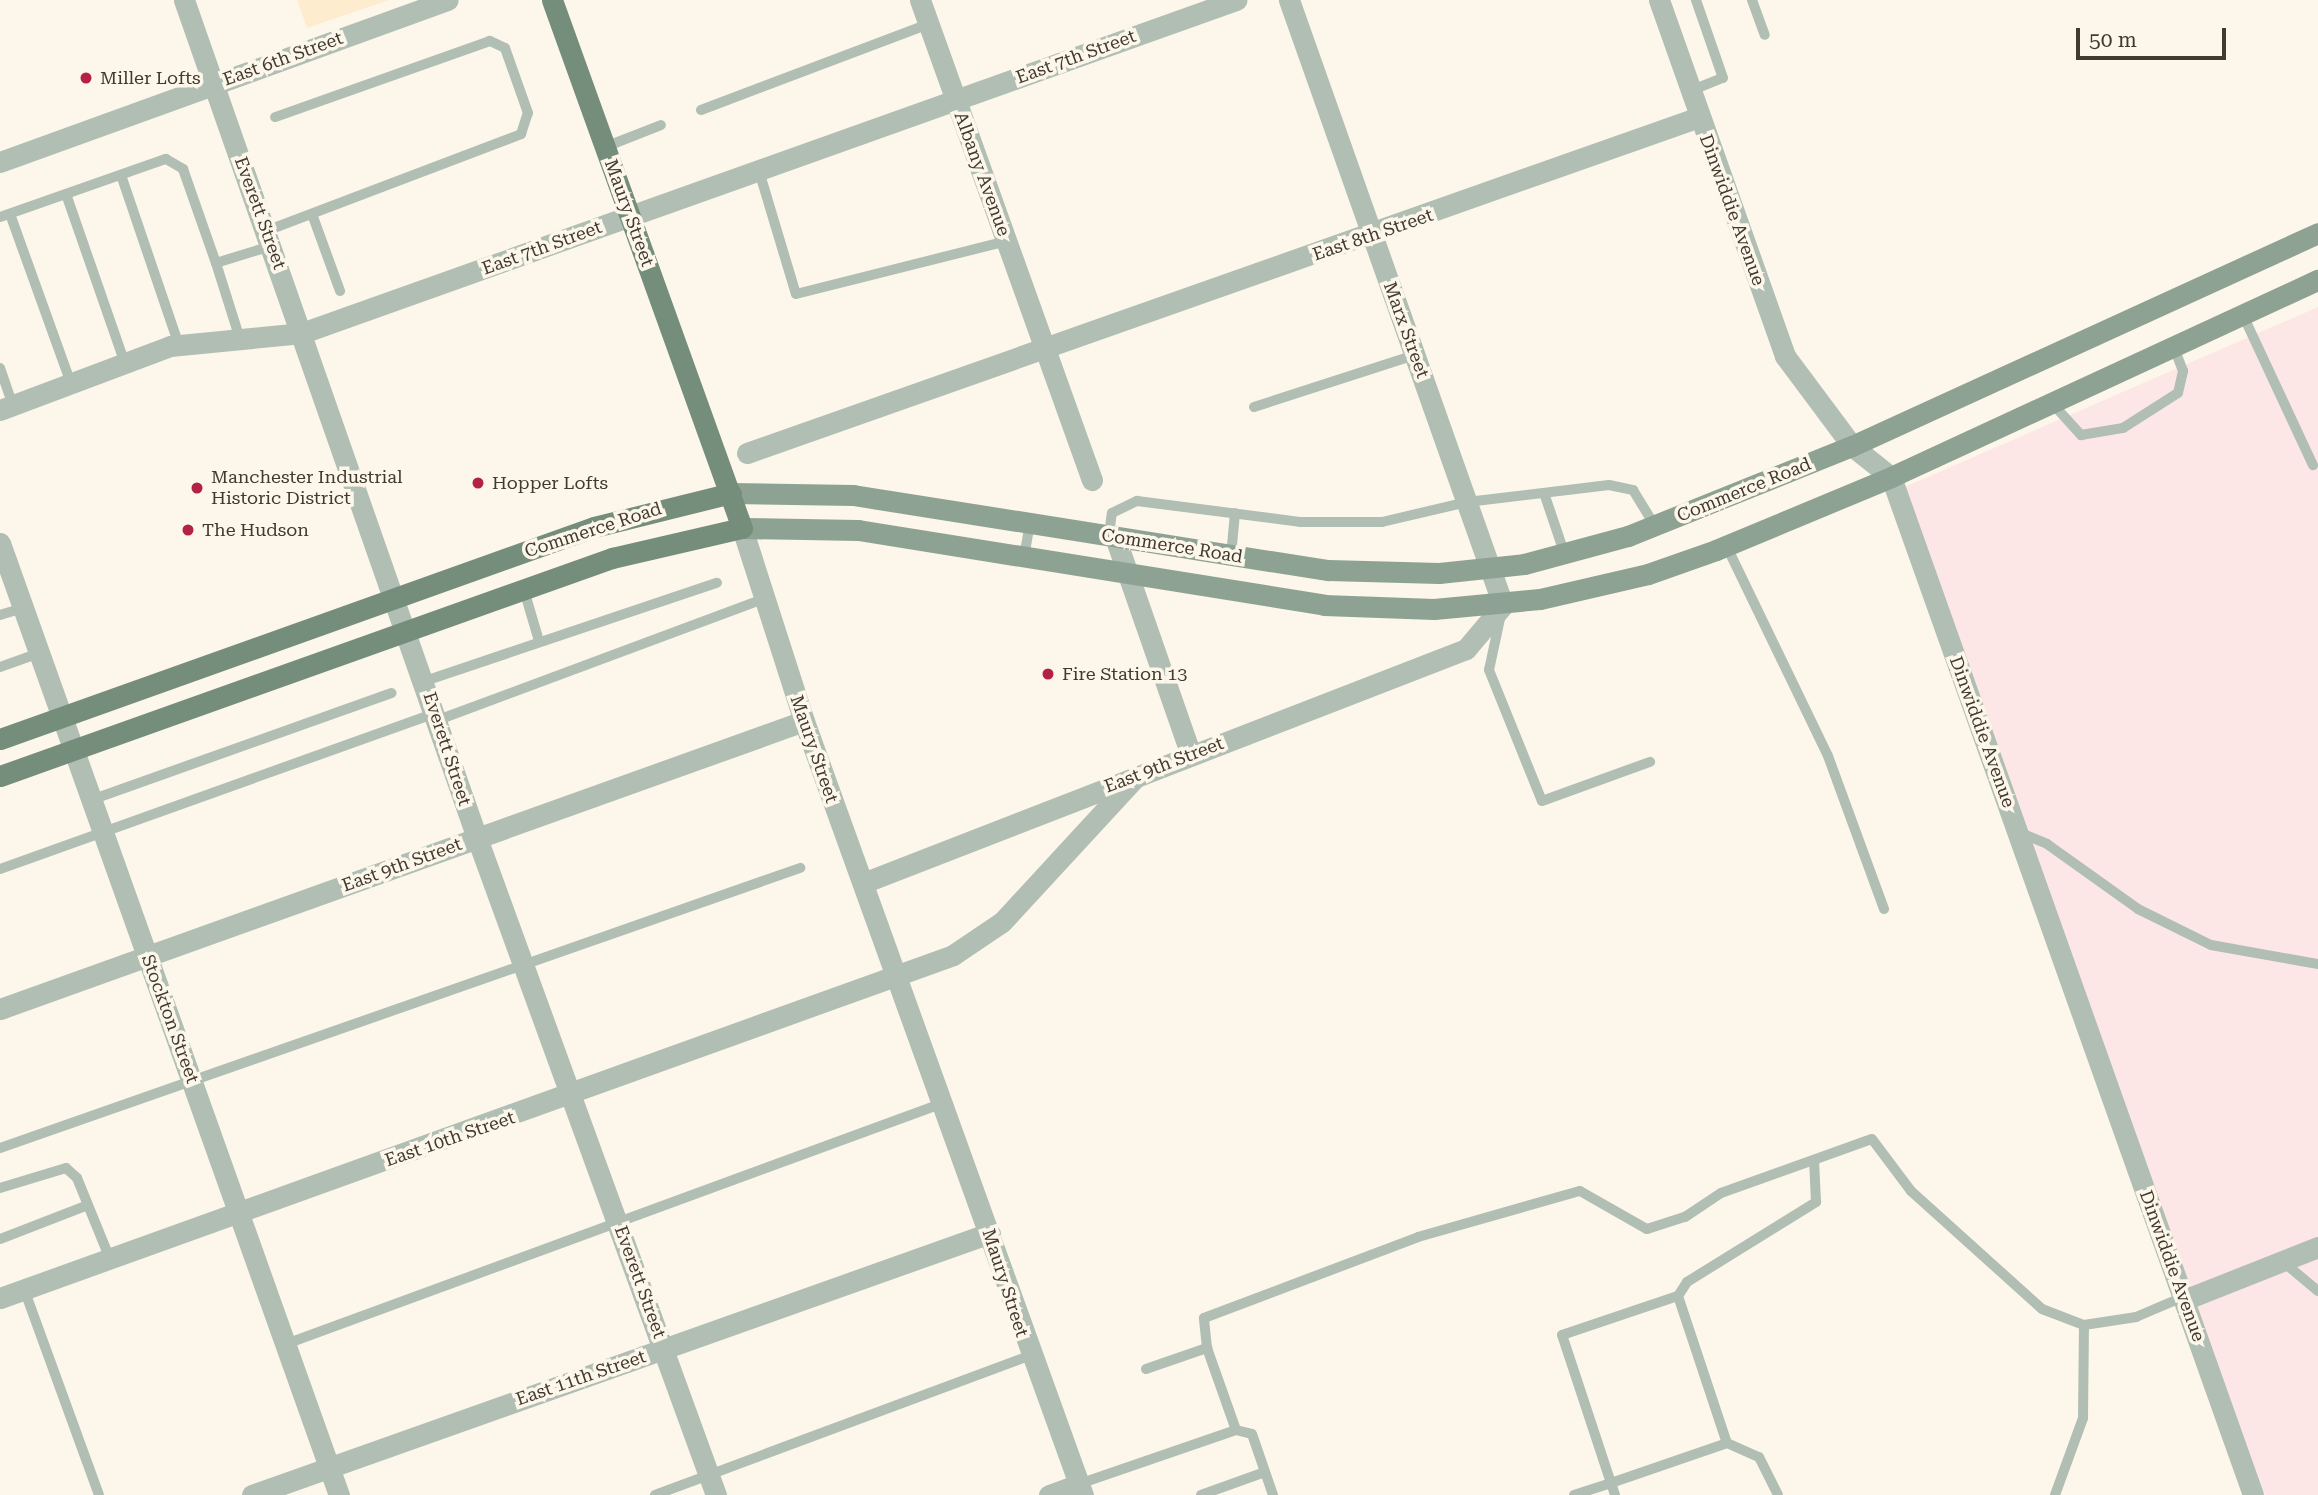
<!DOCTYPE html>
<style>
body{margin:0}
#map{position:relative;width:2318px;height:1495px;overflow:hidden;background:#fdf6ea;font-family:"Roboto Serif",serif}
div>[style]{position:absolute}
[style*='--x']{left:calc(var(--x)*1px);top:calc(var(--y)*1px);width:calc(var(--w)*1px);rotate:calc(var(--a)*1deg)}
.built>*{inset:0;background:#fdeccd}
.industrial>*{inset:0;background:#fde7e6}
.service>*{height:10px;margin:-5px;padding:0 5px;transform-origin:5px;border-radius:5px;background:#b0beb4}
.minor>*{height:21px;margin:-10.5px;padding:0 10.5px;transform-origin:10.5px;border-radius:10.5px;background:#b0beb4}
.tertiary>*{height:21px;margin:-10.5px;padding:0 10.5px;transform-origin:10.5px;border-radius:10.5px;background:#b0beb4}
.secondary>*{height:21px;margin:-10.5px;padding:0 10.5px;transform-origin:10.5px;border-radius:10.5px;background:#8ea293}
.primary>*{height:21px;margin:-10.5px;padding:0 10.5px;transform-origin:10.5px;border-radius:10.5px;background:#758d7b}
.dots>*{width:19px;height:19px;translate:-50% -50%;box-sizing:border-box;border:4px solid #fdf6ea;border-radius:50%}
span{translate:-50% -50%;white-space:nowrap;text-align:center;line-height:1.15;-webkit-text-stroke:7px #fdf6ea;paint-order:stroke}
.street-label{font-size:18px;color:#413a2e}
.poi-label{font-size:18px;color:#413a2e}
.left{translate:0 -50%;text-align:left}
.scale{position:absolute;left:2076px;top:28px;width:150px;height:32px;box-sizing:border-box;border:4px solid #413a2e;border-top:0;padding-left:9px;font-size:21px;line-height:24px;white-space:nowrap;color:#413a2e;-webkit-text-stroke:5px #fdf6ea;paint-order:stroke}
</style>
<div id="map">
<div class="built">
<i style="clip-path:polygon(297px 0,389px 0,307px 28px)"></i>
</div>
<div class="industrial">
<i style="clip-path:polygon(2318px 307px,2318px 1495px,2265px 1495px,1900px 489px)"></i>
</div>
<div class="service">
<i style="--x:1752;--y:0;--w:37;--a:70"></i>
<i style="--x:1690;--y:91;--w:35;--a:-22"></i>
<i style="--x:1723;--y:78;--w:83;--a:-109.1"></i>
<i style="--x:701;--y:110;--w:244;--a:-20.7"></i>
<i style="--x:605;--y:147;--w:60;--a:-21.4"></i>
<i style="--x:759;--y:171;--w:128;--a:73.3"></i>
<i style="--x:796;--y:294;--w:218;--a:-14.1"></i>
<i style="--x:121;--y:175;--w:180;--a:71.2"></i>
<i style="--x:66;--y:194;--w:179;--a:70.8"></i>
<i style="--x:10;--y:214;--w:180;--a:70.2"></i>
<i style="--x:312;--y:214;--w:82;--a:70"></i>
<i style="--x:0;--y:217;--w:176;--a:-19.3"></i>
<i style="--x:166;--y:159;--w:20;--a:30"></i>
<i style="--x:183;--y:169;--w:100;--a:70.7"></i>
<i style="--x:216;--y:263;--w:58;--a:-17.2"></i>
<i style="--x:266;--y:231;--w:273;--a:-20.8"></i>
<i style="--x:521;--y:134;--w:22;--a:-72"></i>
<i style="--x:528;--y:113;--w:69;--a:-109.5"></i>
<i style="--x:505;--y:48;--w:17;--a:-155"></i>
<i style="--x:490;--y:41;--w:228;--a:160.5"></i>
<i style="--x:216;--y:263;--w:80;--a:72.5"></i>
<i style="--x:2242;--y:313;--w:168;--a:65"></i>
<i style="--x:0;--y:368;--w:39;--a:71"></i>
<i style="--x:2051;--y:402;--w:45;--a:47.7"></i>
<i style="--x:2081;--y:435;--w:43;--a:-9.5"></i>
<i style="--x:2123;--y:428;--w:65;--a:-32.5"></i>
<i style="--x:2178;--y:393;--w:23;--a:-77"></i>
<i style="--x:2183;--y:371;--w:28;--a:-111"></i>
<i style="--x:1254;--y:407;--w:169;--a:-17.9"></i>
<i style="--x:1544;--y:493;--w:65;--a:71.3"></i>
<i style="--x:1109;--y:536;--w:23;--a:-83"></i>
<i style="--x:1112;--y:513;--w:28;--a:-26"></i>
<i style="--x:1137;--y:501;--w:164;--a:7.3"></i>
<i style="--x:1300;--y:522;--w:82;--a:0"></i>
<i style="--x:1382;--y:522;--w:87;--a:-13.2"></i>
<i style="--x:1467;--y:502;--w:143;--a:-6.8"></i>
<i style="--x:1609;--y:485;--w:25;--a:12"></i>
<i style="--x:1633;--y:490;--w:42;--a:58.6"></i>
<i style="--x:1726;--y:545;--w:234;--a:64.2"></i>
<i style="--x:1828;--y:756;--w:163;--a:69.9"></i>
<i style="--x:1231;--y:556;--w:43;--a:-84.7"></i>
<i style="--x:1024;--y:557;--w:35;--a:-80"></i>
<i style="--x:524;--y:590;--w:53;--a:73.6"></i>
<i style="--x:1501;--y:614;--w:57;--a:102.1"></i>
<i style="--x:1489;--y:670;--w:141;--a:68"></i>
<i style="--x:1542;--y:801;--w:115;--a:-19.9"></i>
<i style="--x:0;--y:615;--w:24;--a:-17"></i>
<i style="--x:0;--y:667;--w:41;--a:-19.7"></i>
<i style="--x:425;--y:681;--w:308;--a:-18.6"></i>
<i style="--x:438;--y:720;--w:348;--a:-20.4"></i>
<i style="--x:91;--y:800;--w:319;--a:-19.6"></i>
<i style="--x:2018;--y:832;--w:31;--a:22"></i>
<i style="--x:2047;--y:844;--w:112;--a:35.5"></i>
<i style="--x:2138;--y:909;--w:81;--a:26.3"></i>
<i style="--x:2211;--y:945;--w:109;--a:10.1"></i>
<i style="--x:0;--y:869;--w:462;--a:-19.7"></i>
<i style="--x:0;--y:1148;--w:848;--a:-19.29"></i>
<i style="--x:0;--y:1188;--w:69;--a:-16.9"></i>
<i style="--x:66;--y:1168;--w:15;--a:42"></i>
<i style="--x:77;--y:1178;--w:87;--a:67.8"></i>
<i style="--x:0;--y:1239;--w:94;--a:-21.1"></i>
<i style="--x:2282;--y:1261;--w:47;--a:39.8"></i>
<i style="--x:24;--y:1289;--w:219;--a:70"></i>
<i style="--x:1678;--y:1296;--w:17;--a:-57"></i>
<i style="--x:1687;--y:1282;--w:152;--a:-31.8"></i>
<i style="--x:1816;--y:1202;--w:42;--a:-92.7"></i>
<i style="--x:286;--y:1344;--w:700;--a:-20.14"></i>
<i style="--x:1146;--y:1369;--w:65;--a:-19"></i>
<i style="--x:1236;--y:1430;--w:16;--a:14"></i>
<i style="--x:1252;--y:1434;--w:65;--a:71"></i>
<i style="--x:1079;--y:1484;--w:166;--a:-19"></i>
<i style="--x:1236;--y:1430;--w:87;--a:-109.5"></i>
<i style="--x:1207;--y:1348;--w:30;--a:-96"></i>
<i style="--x:1204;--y:1318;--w:229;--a:-20.7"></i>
<i style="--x:1418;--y:1237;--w:168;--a:-15.9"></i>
<i style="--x:1580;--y:1191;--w:77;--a:29.6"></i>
<i style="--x:1647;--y:1229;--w:40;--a:-18"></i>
<i style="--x:1685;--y:1217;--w:43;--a:-33.7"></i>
<i style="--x:1721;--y:1193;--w:160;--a:-19.7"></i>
<i style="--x:1872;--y:1139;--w:65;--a:53.1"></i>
<i style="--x:1911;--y:1191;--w:176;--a:42"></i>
<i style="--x:2042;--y:1309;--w:45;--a:20.9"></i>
<i style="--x:2084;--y:1325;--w:53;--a:-8.7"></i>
<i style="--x:2136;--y:1317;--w:51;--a:-23.1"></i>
<i style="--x:655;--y:1495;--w:399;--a:-20.4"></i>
<i style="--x:1201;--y:1495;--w:68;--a:-19.8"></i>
<i style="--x:1574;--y:1495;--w:39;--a:-18"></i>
<i style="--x:1611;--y:1483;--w:156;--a:-108.3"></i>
<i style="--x:1562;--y:1335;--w:122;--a:-18.6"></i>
<i style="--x:1678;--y:1296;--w:155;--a:71.6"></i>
<i style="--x:1615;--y:1495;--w:13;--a:-108"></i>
<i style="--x:1611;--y:1483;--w:123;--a:-19"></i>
<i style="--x:1727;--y:1443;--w:35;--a:24"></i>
<i style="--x:1759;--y:1457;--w:42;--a:63.4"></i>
<i style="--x:2055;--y:1495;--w:82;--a:-70"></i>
<i style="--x:2083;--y:1418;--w:93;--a:-89.4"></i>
</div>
<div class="minor">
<i style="--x:184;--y:0;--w:888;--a:70.73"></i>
<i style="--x:477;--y:838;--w:699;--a:70.01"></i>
<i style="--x:920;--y:0;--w:510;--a:70.29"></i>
<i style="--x:1659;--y:0;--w:378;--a:70.5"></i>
<i style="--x:1785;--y:356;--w:112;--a:53.3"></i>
<i style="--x:1852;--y:446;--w:50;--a:38.5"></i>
<i style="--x:1891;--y:477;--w:1080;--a:70.42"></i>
<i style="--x:0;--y:162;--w:476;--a:-19.9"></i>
<i style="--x:0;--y:410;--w:182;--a:-20.6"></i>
<i style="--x:170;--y:346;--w:133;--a:-5.6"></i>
<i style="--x:302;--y:333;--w:992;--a:-19.62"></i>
<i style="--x:747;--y:453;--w:1010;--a:-19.44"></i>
<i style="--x:1115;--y:537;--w:231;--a:70.8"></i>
<i style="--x:0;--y:543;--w:1011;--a:70.4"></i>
<i style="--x:863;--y:883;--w:647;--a:-21.21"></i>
<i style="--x:1466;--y:649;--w:57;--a:-49.9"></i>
<i style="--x:1503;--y:605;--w:642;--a:-109.48"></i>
<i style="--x:0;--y:1009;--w:854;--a:-19.71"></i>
<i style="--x:0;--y:1298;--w:1013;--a:-19.79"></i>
<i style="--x:953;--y:955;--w:59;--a:-34"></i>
<i style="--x:1002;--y:922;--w:196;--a:-47.3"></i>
<i style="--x:2184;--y:1300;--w:144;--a:-21.6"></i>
<i style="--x:252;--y:1495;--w:783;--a:-19.55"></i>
<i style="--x:1049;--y:1495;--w:32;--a:-20"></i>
</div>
<div class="tertiary">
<i style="--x:742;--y:528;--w:203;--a:72.2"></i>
<i style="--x:804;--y:721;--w:823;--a:70.18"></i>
</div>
<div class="secondary">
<i style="--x:731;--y:493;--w:122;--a:0.9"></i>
<i style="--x:853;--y:495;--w:481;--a:9"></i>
<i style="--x:1328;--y:570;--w:111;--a:1.5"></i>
<i style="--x:1439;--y:573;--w:85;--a:-6"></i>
<i style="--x:1524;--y:564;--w:108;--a:-15.1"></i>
<i style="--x:1628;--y:536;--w:241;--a:-21.9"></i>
<i style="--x:1852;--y:446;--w:512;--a:-24.56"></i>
<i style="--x:742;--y:528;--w:116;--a:1"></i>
<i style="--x:858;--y:530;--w:472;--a:9.1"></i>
<i style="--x:1324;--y:605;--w:110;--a:2.1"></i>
<i style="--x:1434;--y:609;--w:106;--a:-5.4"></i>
<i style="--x:1540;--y:599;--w:111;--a:-13"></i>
<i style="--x:1648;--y:574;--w:72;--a:-19.4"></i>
<i style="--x:1716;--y:550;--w:190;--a:-22.6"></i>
<i style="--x:1891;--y:477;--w:470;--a:-24.8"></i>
</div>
<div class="primary">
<i style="--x:0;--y:739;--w:631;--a:-19.64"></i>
<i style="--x:594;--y:527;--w:141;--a:-13.9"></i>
<i style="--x:0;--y:776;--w:650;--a:-19.61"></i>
<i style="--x:612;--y:558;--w:133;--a:-13"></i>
<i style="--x:742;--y:528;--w:561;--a:-109.79"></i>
</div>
<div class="dots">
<i style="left:86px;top:78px;background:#b32144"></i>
<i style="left:478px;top:483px;background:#b32144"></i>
<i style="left:197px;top:488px;background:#b32144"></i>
<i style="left:188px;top:530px;background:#b32144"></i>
<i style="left:1048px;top:674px;background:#b32144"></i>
</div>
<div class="street-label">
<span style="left:1076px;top:57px;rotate:-20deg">East 7th Street</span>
<span style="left:283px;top:59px;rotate:-20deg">East 6th Street</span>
<span style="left:982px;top:174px;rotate:70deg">Albany Avenue</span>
<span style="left:1732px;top:210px;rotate:70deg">Dinwiddie Avenue</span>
<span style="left:260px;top:213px;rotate:70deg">Everett Street</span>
<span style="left:629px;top:213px;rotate:70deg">Maury Street</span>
<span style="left:1373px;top:235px;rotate:-19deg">East 8th Street</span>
<span style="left:542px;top:248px;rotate:-20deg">East 7th Street</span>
<span style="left:1406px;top:330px;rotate:70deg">Marx Street</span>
<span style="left:1744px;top:490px;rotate:-22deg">Commerce Road</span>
<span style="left:593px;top:530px;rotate:-18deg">Commerce Road</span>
<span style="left:1172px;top:546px;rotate:9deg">Commerce Road</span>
<span style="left:1982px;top:732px;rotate:70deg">Dinwiddie Avenue</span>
<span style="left:447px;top:749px;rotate:72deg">Everett Street</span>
<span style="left:814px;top:749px;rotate:71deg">Maury Street</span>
<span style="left:1164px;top:765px;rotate:-21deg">East 9th Street</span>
<span style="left:402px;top:865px;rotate:-20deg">East 9th Street</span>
<span style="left:170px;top:1019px;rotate:70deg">Stockton Street</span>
<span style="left:450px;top:1139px;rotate:-19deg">East 10th Street</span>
<span style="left:2172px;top:1266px;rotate:70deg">Dinwiddie Avenue</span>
<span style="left:640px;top:1282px;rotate:70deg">Everett Street</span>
<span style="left:1005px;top:1283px;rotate:72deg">Maury Street</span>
<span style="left:581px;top:1378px;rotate:-19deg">East 11th Street</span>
</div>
<div class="poi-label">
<span class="left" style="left:100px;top:78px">Miller Lofts</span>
<span class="left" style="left:211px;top:488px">Manchester Industrial<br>Historic District</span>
<span class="left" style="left:492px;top:483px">Hopper Lofts</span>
<span class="left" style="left:202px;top:530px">The Hudson</span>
<span class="left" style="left:1062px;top:674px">Fire Station 13</span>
</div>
<div class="scale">50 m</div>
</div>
